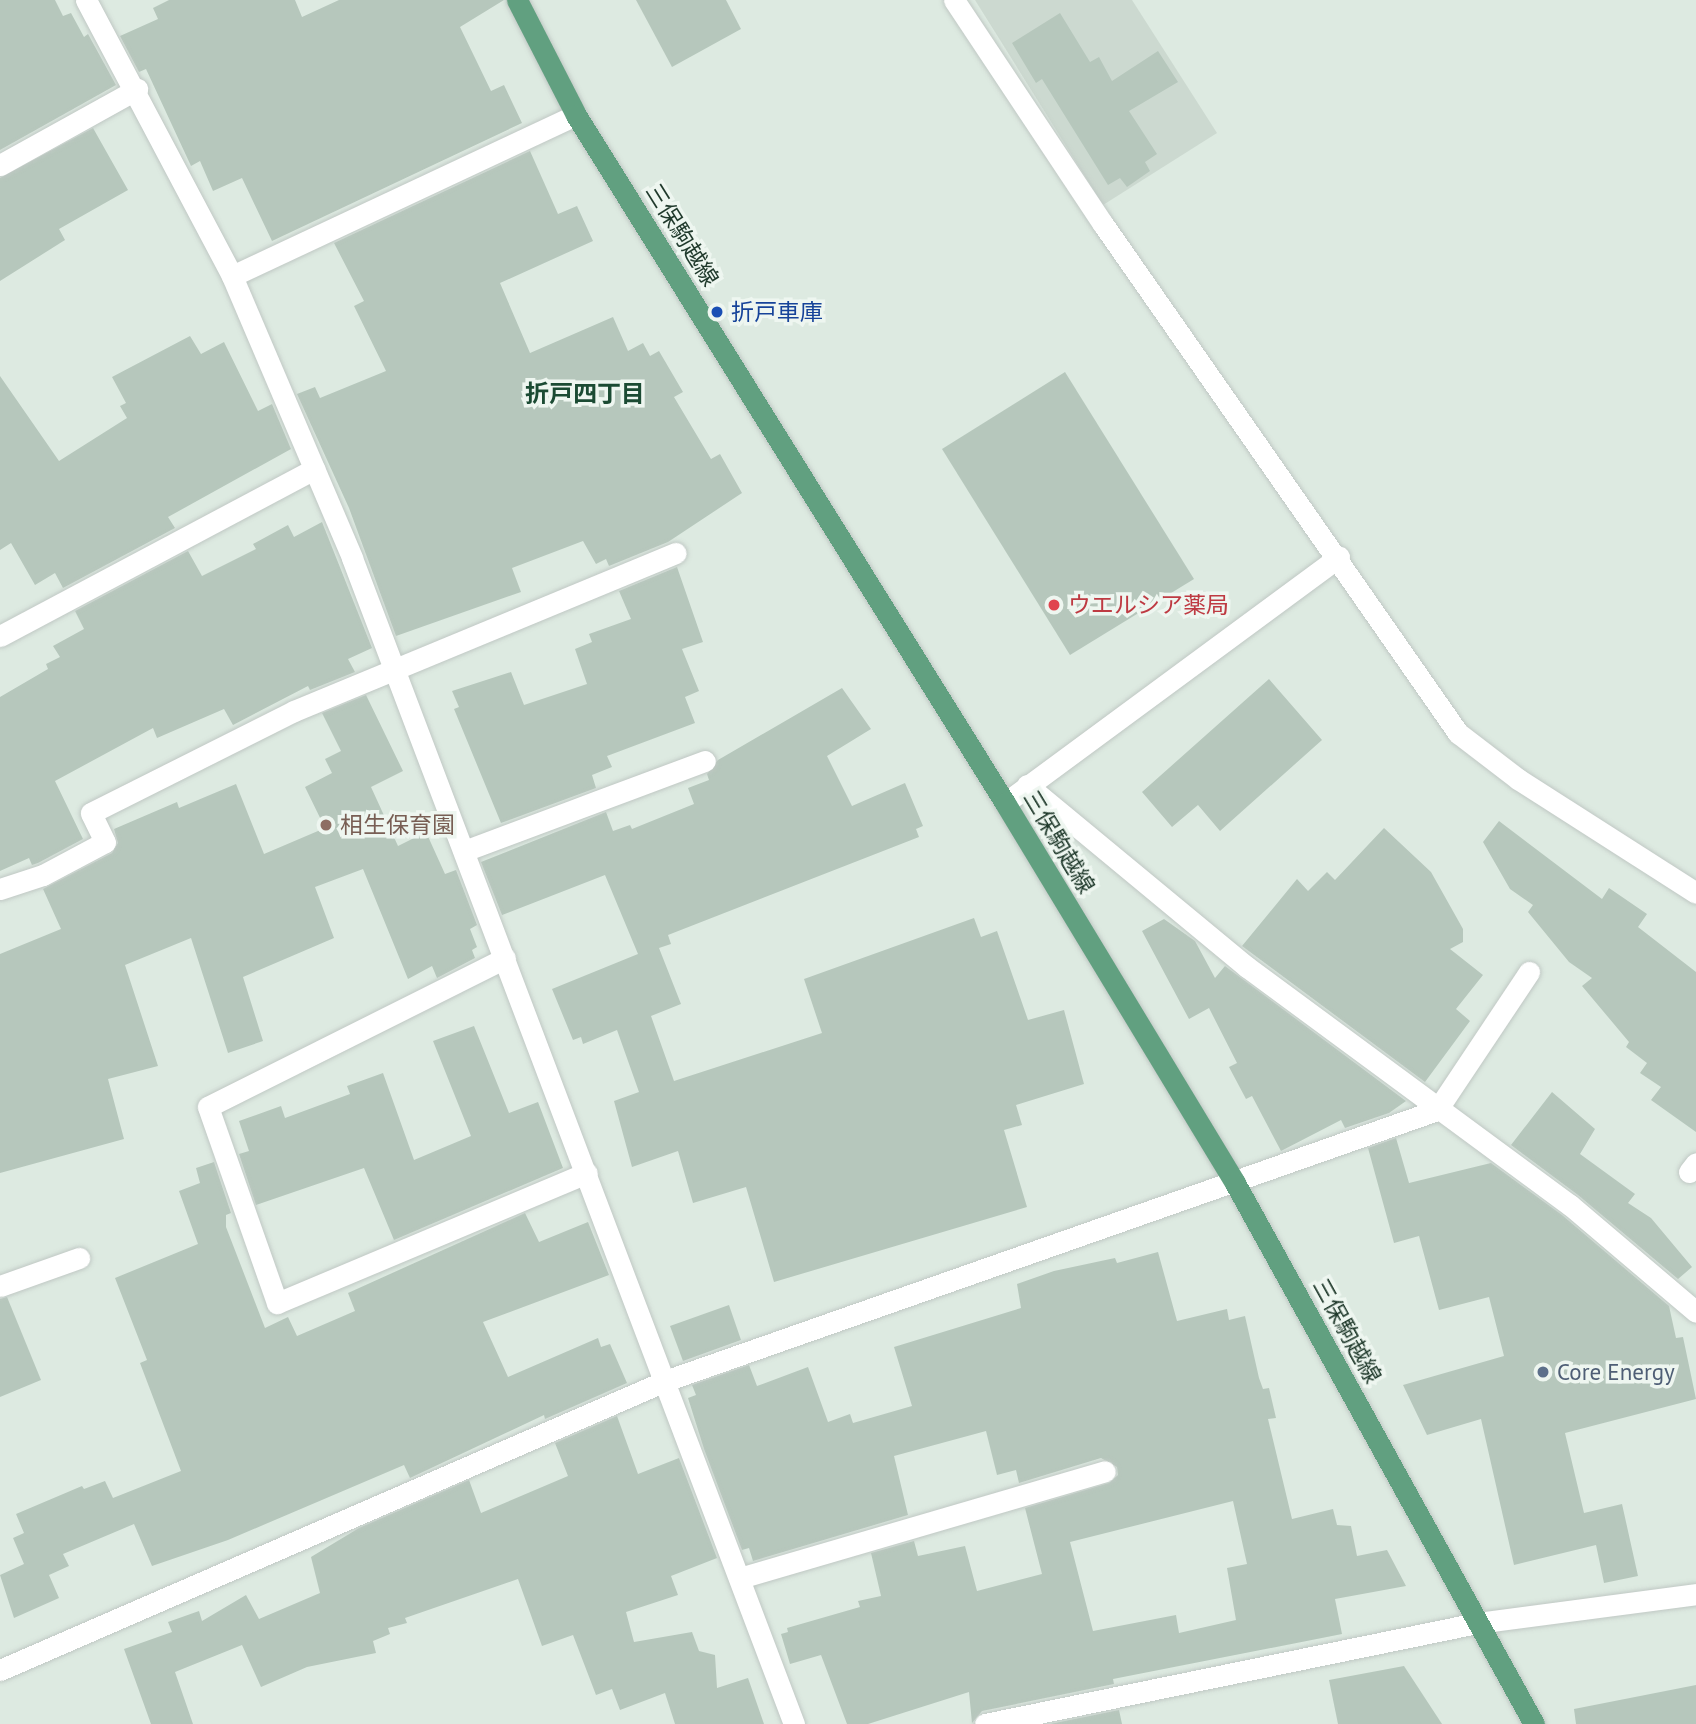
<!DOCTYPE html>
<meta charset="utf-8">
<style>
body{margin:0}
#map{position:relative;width:1696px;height:1724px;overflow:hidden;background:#ddeae1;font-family:"PT Sans","Noto Sans JP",sans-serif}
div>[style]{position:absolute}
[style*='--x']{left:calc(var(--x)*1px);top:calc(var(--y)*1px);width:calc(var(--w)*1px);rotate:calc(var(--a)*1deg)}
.built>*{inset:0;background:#ccd9d0}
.building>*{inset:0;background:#b6c7bc}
.roads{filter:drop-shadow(0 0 2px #c0c8c4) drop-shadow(0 0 2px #c0c8c4)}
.minor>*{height:21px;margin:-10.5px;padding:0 10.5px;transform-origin:10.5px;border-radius:10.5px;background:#fff}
.major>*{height:21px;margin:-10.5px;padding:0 10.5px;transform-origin:10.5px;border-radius:10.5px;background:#61a080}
.dots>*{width:19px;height:19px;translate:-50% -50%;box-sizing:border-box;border:4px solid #eef6f0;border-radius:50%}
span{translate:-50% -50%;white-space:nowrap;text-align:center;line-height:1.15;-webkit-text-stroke:7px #eef6f0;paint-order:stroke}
.street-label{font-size:23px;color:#1f392b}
.transit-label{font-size:23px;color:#164399}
.left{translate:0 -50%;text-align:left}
.health-label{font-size:23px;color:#be3a42}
.education-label{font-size:23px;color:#785e54}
.service-label{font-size:23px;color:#4e5e75}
.neighbourhood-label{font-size:24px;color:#1b4b33;font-weight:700}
</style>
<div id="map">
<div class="built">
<i style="clip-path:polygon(975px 0,1132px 0,1217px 133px,1103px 205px)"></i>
</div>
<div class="building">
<i style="clip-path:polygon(0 0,55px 0,63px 16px,71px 13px,84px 37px,88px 34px,116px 85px,0 150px)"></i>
<i style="clip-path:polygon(169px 0,295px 0,302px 17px,339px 0,504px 0,460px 27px,491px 91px,504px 85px,522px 123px,272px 241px,242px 178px,213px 191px,200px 161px,191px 166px,146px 69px,139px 72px,120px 36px,158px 19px,153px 8px)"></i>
<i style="clip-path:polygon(636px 0,726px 0,741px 29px,672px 67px)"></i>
<i style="clip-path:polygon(1060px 13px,1090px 62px,1099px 57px,1112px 81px,1158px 51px,1178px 82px,1129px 111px,1157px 154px,1145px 162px,1150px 171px,1127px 187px,1120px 178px,1108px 185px,1042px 79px,1036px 83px,1012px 43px)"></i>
<i style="clip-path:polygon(93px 128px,128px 190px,59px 229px,65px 240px,0 281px,0 178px)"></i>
<i style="clip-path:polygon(530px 151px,558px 214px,577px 206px,593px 241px,500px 283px,530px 353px,613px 317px,628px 351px,643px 343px,650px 356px,659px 351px,683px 392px,674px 397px,711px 459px,720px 454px,742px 493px,668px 542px,609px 566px,606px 559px,596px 564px,583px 541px,512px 568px,521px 592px,396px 636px,349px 508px,297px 394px,315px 387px,320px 398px,386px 371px,354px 306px,364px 301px,334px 243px)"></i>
<i style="clip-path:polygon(190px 336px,201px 354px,224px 342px,258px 411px,272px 404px,291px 449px,168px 517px,175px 528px,63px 588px,55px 573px,35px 585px,11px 543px,0 550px,0 376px,59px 461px,127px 418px,120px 406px,126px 403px,112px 377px)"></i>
<i style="clip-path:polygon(1065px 372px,1194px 579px,1070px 655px,942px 449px)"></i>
<i style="clip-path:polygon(322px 522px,372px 648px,348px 659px,355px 672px,310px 690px,308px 686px,233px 725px,224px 709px,157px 738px,153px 728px,55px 781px,83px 839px,38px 863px,32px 865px,29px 858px,0 871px,0 697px,48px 669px,46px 664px,60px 657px,53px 646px,84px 629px,75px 611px,188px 551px,202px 576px,256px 549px,253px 544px,288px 525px,294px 537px)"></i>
<i style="clip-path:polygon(677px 567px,703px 642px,682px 649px,699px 691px,685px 697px,695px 723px,607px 756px,612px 767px,592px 775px,596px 788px,501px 823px,454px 709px,459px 707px,452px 691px,511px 672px,524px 705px,587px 684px,575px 649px,592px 642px,589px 634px,631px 619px,619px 591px)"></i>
<i style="clip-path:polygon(1269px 679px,1322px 740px,1220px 831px,1198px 805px,1172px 827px,1142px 792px)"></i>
<i style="clip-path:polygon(842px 688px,871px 729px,827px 756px,852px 806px,905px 783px,923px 826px,916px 829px,919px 837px,668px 935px,671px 944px,659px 948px,681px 1004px,651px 1016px,674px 1081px,822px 1033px,804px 979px,974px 918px,981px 937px,997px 931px,1028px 1020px,1064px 1010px,1084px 1084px,1016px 1105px,1022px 1125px,1004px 1130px,1027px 1207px,774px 1282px,746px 1187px,693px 1203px,678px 1151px,632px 1167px,614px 1101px,639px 1092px,617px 1030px,583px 1044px,581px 1037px,573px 1040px,552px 989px,638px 954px,605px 875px,502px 915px,481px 862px,606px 812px,613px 831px,630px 825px,632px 829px,694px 804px,688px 788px,709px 780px,707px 774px,718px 760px)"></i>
<i style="clip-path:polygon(366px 695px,403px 771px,371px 787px,398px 846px,426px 832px,445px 874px,456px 870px,477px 925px,470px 929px,477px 947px,472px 950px,475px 958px,437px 978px,432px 966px,408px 979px,363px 869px,315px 887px,334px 938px,243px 977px,263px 1041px,228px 1053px,191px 938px,125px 965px,158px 1066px,108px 1079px,124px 1139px,0 1173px,0 954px,61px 929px,43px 889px,112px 853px,118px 843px,114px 829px,177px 802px,179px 808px,236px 784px,264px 854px,325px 828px,305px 787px,332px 773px,325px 759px,341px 751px,322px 713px)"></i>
<i style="clip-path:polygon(1499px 821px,1602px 899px,1609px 888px,1647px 914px,1638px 927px,1696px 972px,1696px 1132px,1651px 1100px,1661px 1087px,1640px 1073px,1647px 1063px,1626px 1047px,1629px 1042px,1582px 986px,1592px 978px,1569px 962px,1528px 912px,1533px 905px,1510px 889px,1483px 842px)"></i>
<i style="clip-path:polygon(1384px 828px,1431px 872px,1463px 929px,1463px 942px,1450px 949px,1483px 975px,1456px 1009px,1470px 1021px,1425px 1082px,1242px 946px,1297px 879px,1308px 891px,1327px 872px,1335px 880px)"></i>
<i style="clip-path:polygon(1164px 919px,1195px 941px,1215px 978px,1225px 966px,1406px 1101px,1389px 1113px,1345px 1128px,1341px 1120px,1281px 1151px,1252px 1096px,1246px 1099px,1229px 1067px,1237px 1063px,1209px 1008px,1189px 1019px,1142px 931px)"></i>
<i style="clip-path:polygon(474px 1026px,509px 1113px,538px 1102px,563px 1168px,394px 1240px,364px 1168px,256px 1205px,239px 1154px,249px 1151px,239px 1121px,281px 1106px,285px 1118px,350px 1094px,347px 1086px,383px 1073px,414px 1160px,471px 1136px,433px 1041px)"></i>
<i style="clip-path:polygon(1552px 1092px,1595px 1129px,1580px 1154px,1635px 1194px,1628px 1203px,1651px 1218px,1692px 1267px,1678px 1279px,1578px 1195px,1511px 1145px)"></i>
<i style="clip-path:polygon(1396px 1138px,1409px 1183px,1491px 1163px,1562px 1215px,1669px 1306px,1676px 1338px,1683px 1337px,1696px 1399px,1565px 1433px,1584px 1513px,1622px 1504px,1638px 1576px,1604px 1583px,1596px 1545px,1514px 1565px,1481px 1419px,1427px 1435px,1403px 1385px,1504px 1356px,1489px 1297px,1439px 1310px,1419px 1236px,1394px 1243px,1368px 1148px)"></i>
<i style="clip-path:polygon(214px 1162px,231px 1213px,226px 1215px,226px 1227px,265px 1328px,288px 1317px,297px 1336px,355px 1311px,348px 1293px,525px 1213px,539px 1242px,588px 1222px,609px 1275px,483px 1322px,508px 1377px,598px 1338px,601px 1347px,610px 1344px,627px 1383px,545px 1419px,544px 1415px,410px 1478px,404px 1465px,228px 1540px,152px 1566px,134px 1524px,63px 1554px,69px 1566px,49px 1575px,59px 1598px,14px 1618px,0 1575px,24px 1564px,13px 1538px,24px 1533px,16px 1514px,82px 1486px,84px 1489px,105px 1481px,113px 1498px,181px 1471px,140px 1363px,147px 1360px,115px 1278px,198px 1244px,179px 1191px,200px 1183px,196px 1168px)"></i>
<i style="clip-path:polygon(evenodd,1158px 1252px,1177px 1321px,1227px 1309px,1229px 1320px,1245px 1316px,1259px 1378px,1263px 1389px,1269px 1388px,1276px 1418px,1268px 1419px,1292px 1519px,1333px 1509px,1337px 1525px,1351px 1526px,1357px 1556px,1387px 1550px,1406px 1586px,1335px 1599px,1342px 1634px,1113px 1679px,1114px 1684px,982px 1711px,972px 1723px,969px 1692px,868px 1724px,847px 1724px,821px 1655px,790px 1664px,781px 1634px,788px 1632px,787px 1628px,860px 1607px,858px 1601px,881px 1596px,871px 1553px,914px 1541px,918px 1556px,965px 1546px,977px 1591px,1042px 1574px,1025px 1508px,1109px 1483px,1118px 1475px,1117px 1467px,1101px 1458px,1019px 1483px,1016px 1470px,997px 1475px,986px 1431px,894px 1456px,908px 1515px,753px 1561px,749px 1548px,742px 1550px,704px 1449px,688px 1398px,696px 1395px,692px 1385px,749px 1365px,757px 1386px,808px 1367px,828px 1422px,850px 1414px,853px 1423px,912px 1406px,894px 1347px,1021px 1308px,1017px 1284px,1054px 1271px,1115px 1258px,1117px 1263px,1158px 1252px,1233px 1501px,1247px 1564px,1227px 1568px,1236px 1620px,1179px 1633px,1176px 1615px,1093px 1631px,1070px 1542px,1233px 1501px)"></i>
<i style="clip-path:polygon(7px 1297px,41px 1380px,0 1397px,0 1299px)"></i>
<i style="clip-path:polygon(729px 1305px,741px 1340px,683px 1361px,670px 1326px)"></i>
<i style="clip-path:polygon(617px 1416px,638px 1474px,679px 1458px,717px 1558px,671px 1576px,678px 1595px,626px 1612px,634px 1642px,692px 1632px,699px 1651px,715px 1655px,717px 1688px,748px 1678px,764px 1724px,675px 1724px,665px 1693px,620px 1710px,612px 1689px,596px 1695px,573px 1635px,542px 1646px,518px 1579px,405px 1618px,407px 1623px,388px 1628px,390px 1634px,373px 1641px,376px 1653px,307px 1667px,261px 1687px,242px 1645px,175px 1672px,193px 1724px,151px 1724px,124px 1649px,172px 1632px,168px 1622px,199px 1611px,202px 1621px,246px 1595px,259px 1619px,320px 1593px,311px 1557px,359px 1528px,469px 1480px,481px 1513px,568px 1476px,555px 1443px)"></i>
<i style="clip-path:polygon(1404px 1666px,1442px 1724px,1338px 1724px,1329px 1680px)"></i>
<i style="clip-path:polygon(1696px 1685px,1696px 1724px,1576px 1724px,1574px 1709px)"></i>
<i style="clip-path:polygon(1119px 1710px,1122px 1724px,1050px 1724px)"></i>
</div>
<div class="roads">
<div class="minor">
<i style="--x:86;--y:0;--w:312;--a:62.1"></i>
<i style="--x:232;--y:276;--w:306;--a:66.9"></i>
<i style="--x:352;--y:558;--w:1247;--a:69.24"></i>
<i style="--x:954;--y:0;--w:269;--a:56.4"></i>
<i style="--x:1103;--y:224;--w:621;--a:55.11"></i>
<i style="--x:1458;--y:733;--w:76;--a:37.5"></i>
<i style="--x:1518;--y:779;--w:211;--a:32.6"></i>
<i style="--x:0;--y:165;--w:157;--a:-29"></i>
<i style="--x:232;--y:276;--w:380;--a:-25.1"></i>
<i style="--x:0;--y:636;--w:356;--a:-28"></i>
<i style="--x:1027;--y:785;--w:286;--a:39.6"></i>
<i style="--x:1247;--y:967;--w:401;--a:36.4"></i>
<i style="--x:1570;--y:1205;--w:165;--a:40.3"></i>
<i style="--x:1005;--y:803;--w:415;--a:-36.4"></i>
<i style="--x:464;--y:851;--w:257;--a:-20.5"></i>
<i style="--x:0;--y:889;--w:45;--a:-18"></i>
<i style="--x:43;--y:875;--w:70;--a:-28"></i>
<i style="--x:105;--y:842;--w:32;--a:-116"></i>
<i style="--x:91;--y:813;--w:227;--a:-26.7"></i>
<i style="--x:294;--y:711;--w:413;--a:-22.5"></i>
<i style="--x:505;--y:958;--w:332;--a:153.4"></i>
<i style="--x:208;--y:1107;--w:208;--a:70.6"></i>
<i style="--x:277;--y:1303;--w:336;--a:-22.8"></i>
<i style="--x:1689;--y:1172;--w:11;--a:-52"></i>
<i style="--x:0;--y:1286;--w:84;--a:-19.5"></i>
<i style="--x:740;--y:1578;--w:380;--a:-16.3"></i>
<i style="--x:0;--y:1670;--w:725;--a:-23.49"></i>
<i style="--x:665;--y:1381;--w:818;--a:-19.34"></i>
<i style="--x:1437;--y:1110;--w:166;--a:-56.3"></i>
<i style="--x:985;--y:1724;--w:502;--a:-11.6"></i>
<i style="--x:1477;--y:1623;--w:221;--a:-7.5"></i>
</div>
<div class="major">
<i style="--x:517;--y:0;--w:129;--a:62.8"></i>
<i style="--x:576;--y:115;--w:811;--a:58.05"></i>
<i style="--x:1005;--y:803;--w:444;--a:58.8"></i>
<i style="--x:1235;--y:1183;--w:618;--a:61.07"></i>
</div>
</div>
<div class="dots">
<i style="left:717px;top:312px;background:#1a4fb4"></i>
<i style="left:1054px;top:605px;background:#e0444e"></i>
<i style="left:326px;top:825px;background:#8d6e63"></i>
<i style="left:1543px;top:1372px;background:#5c6f8a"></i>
</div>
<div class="street-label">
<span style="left:682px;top:235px;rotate:58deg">三保駒越線</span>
<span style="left:1059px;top:842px;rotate:59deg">三保駒越線</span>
<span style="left:1347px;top:1331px;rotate:61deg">三保駒越線</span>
</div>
<div class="transit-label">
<span class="left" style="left:731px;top:312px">折戸車庫</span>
</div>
<div class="health-label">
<span class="left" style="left:1068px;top:605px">ウエルシア薬局</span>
</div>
<div class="education-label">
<span class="left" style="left:340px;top:825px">相生保育園</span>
</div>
<div class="service-label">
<span class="left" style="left:1557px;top:1372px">Core Energy</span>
</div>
<div class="neighbourhood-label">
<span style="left:585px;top:394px">折戸四丁目</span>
</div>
</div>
